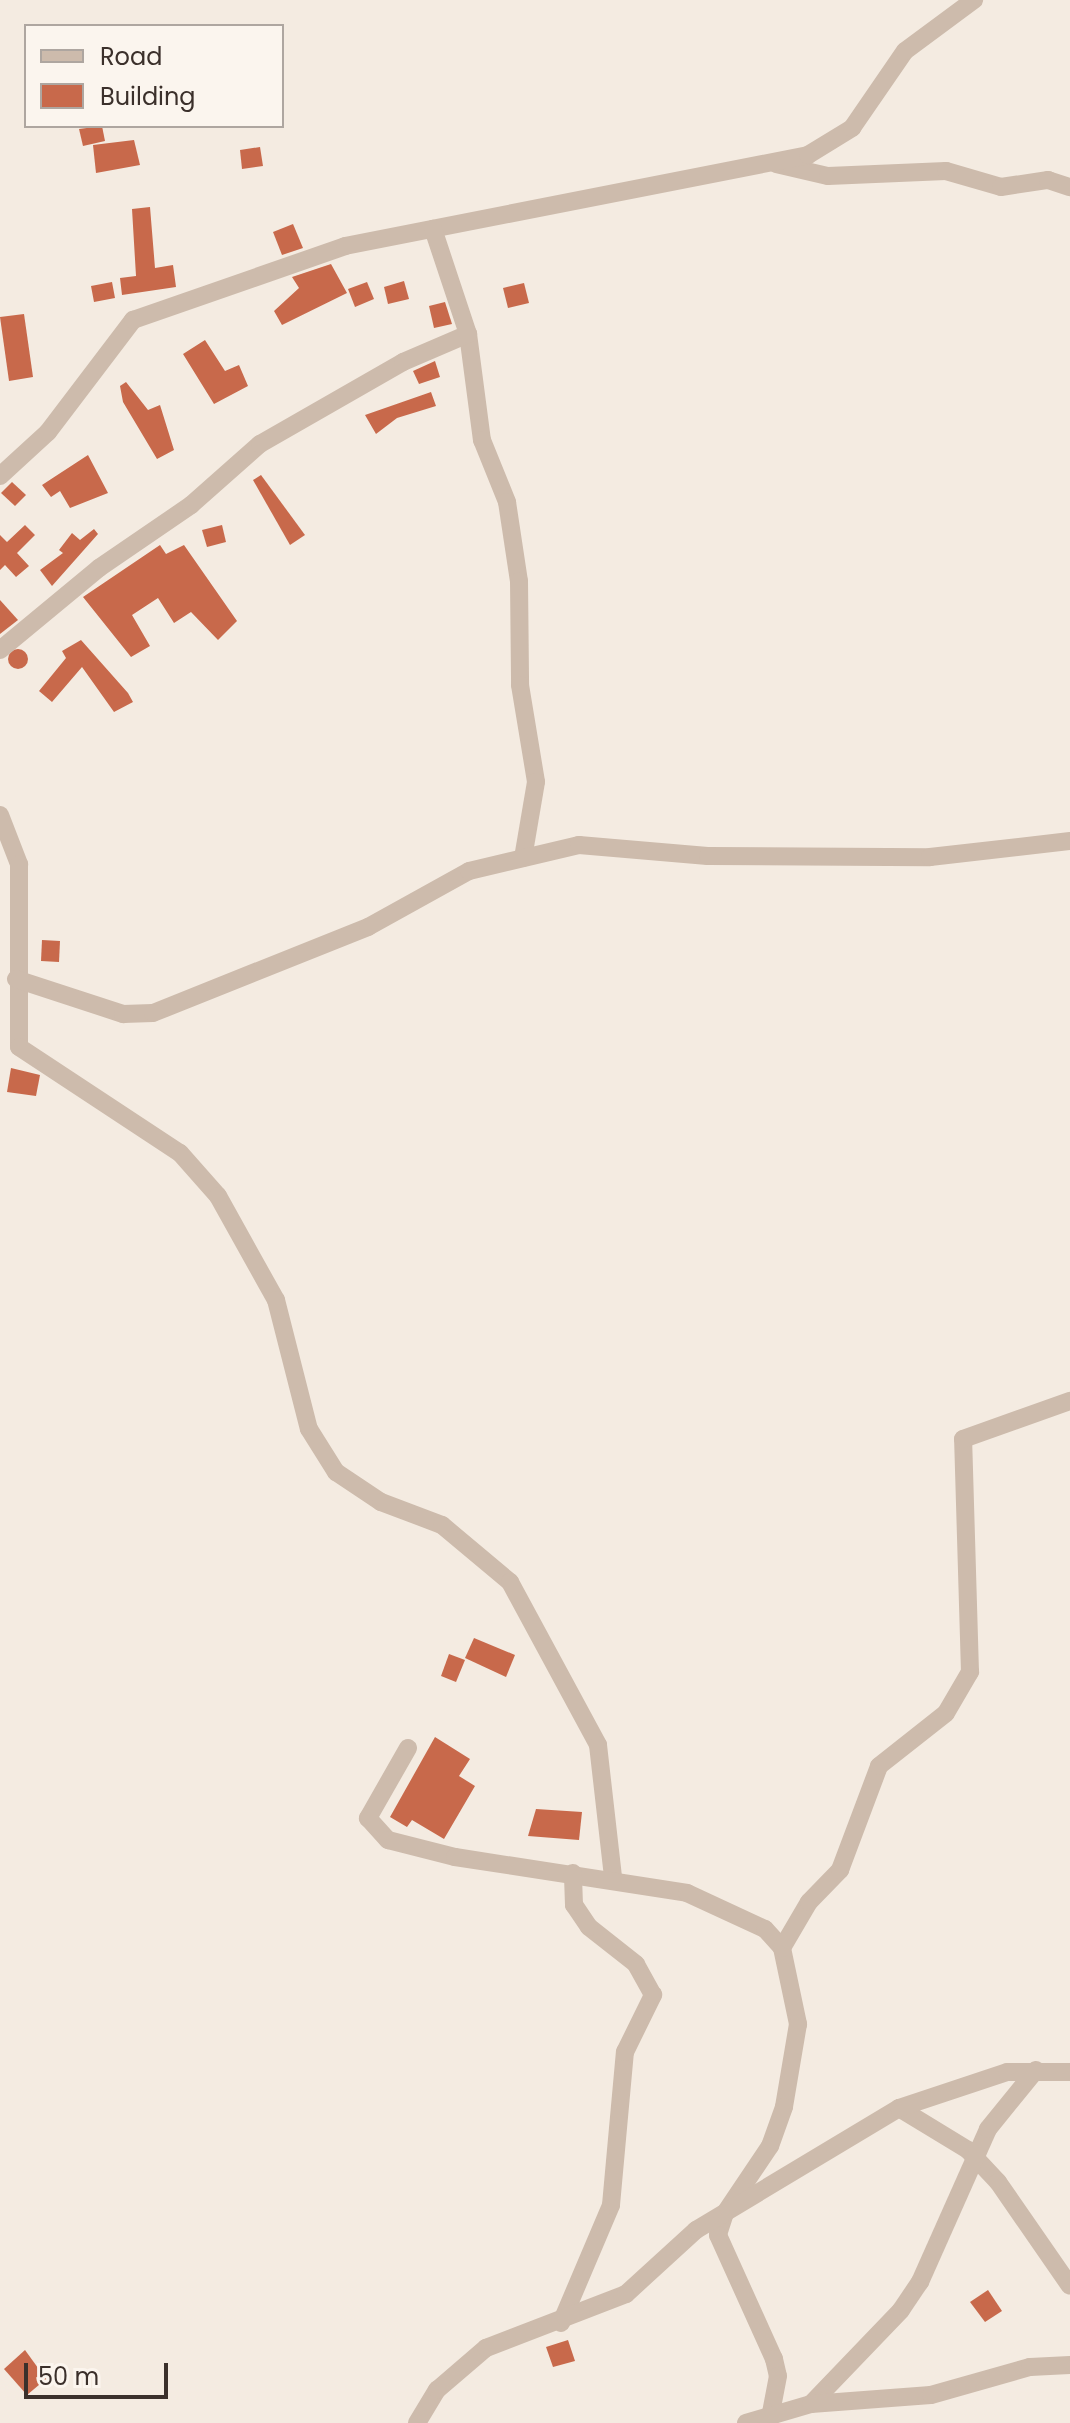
<!DOCTYPE html>
<style>
body{margin:0}
#map{position:relative;width:1070px;height:2423px;overflow:hidden;background:#f4ebe1;font-family:Poppins,sans-serif}
div>[style]{position:absolute}
[style*='--x']{left:calc(var(--x)*1px);top:calc(var(--y)*1px);width:calc(var(--w)*1px);rotate:calc(var(--a)*1deg)}
.building>*{inset:0;background:#c8694b}
.round{border-radius:50%}
.minor>*{height:18px;margin:-9px;padding:0 9px;transform-origin:9px;border-radius:9px;background:#cdbbac}
span{translate:-50% -50%;white-space:nowrap;text-align:center;line-height:1.15;-webkit-text-stroke:6px #fbf5ee;paint-order:stroke}
.legend{position:absolute;left:24px;top:24px;width:260px;height:104px;box-sizing:border-box;background:#fbf5ee;border:2px solid #aea6a0;margin:0;padding:10px 14px;list-style:none;font-size:24px;color:#3b302b}
.legend li{display:flex;align-items:center;gap:16px;height:40px}
.legend b{width:40px;border:2px solid #aea6a0}
.scale{position:absolute;left:24px;top:2363px;width:144px;height:36px;box-sizing:border-box;border:4px solid #3b302b;border-top:0;padding-left:10px;font-size:24px;line-height:28px;white-space:nowrap;color:#3b302b;-webkit-text-stroke:6px #fbf5ee;paint-order:stroke}
</style>
<div id="map">
<div class="building">
<i style="clip-path:polygon(102px 126px,105px 141px,83px 146px,79px 129px)"></i>
<i style="clip-path:polygon(134px 140px,140px 165px,96px 173px,93px 145px)"></i>
<i style="clip-path:polygon(260px 147px,263px 166px,242px 169px,240px 150px)"></i>
<i style="clip-path:polygon(150px 207px,155px 268px,173px 265px,176px 287px,122px 295px,120px 278px,136px 276px,132px 209px)"></i>
<i style="clip-path:polygon(293px 224px,303px 248px,282px 255px,273px 232px)"></i>
<i style="clip-path:polygon(331px 264px,347px 293px,282px 325px,274px 311px,299px 288px,292px 277px)"></i>
<i style="clip-path:polygon(404px 281px,409px 299px,388px 304px,384px 287px)"></i>
<i style="clip-path:polygon(112px 282px,115px 298px,94px 302px,91px 286px)"></i>
<i style="clip-path:polygon(367px 282px,374px 299px,355px 307px,348px 289px)"></i>
<i style="clip-path:polygon(524px 283px,529px 303px,508px 308px,503px 288px)"></i>
<i style="clip-path:polygon(445px 302px,452px 324px,434px 328px,429px 306px)"></i>
<i style="clip-path:polygon(24px 314px,33px 377px,9px 381px,0 317px)"></i>
<i style="clip-path:polygon(205px 340px,225px 371px,239px 365px,248px 386px,214px 404px,183px 354px)"></i>
<i style="clip-path:polygon(435px 361px,440px 377px,419px 384px,413px 371px)"></i>
<i style="clip-path:polygon(126px 382px,148px 410px,160px 405px,174px 450px,157px 459px,123px 402px,120px 386px)"></i>
<i style="clip-path:polygon(431px 392px,436px 406px,397px 418px,376px 434px,365px 415px)"></i>
<i style="clip-path:polygon(88px 455px,108px 493px,70px 508px,60px 491px,51px 497px,42px 485px)"></i>
<i style="clip-path:polygon(261px 475px,305px 535px,290px 545px,253px 480px)"></i>
<i style="clip-path:polygon(12px 482px,26px 495px,15px 506px,1px 493px)"></i>
<i style="clip-path:polygon(25px 525px,35px 535px,17px 553px,29px 566px,16px 577px,5px 565px,0 570px,0 535px,7px 542px)"></i>
<i style="clip-path:polygon(222px 525px,226px 542px,207px 547px,202px 530px)"></i>
<i style="clip-path:polygon(94px 529px,98px 534px,52px 586px,40px 570px,63px 553px,59px 550px,72px 533px,80px 540px)"></i>
<i style="clip-path:polygon(160px 545px,166px 554px,184px 545px,237px 621px,218px 640px,191px 612px,174px 623px,158px 598px,132px 615px,150px 646px,131px 657px,83px 597px)"></i>
<i style="clip-path:polygon(0 600px,18px 620px,0 634px)"></i>
<i style="clip-path:polygon(81px 640px,128px 693px,133px 702px,114px 712px,82px 667px,52px 702px,39px 691px,66px 658px,62px 651px)"></i>
<i class="round" style="left:8px;top:649px;width:20px;height:20px"></i>
<i style="clip-path:polygon(42px 940px,60px 941px,59px 962px,41px 961px)"></i>
<i style="clip-path:polygon(11px 1068px,40px 1075px,36px 1096px,7px 1092px)"></i>
<i style="clip-path:polygon(474px 1638px,515px 1655px,506px 1677px,465px 1658px)"></i>
<i style="clip-path:polygon(449px 1654px,465px 1660px,456px 1682px,441px 1676px)"></i>
<i style="clip-path:polygon(435px 1737px,470px 1759px,459px 1776px,475px 1786px,444px 1839px,412px 1820px,407px 1827px,390px 1817px)"></i>
<i style="clip-path:polygon(536px 1809px,582px 1812px,579px 1840px,528px 1836px)"></i>
<i style="clip-path:polygon(988px 2290px,1002px 2311px,985px 2322px,970px 2302px)"></i>
<i style="clip-path:polygon(568px 2340px,575px 2361px,553px 2367px,546px 2347px)"></i>
<i style="clip-path:polygon(25px 2350px,46px 2379px,27px 2395px,4px 2369px)"></i>
</div>
<div class="minor">
<i style="--x:776;--y:164;--w:53;--a:13"></i>
<i style="--x:828;--y:176;--w:118;--a:-2.4"></i>
<i style="--x:946;--y:171;--w:57;--a:16.2"></i>
<i style="--x:1001;--y:187;--w:48;--a:-8.5"></i>
<i style="--x:1048;--y:180;--w:23;--a:18"></i>
<i style="--x:468;--y:334;--w:107;--a:82.5"></i>
<i style="--x:482;--y:440;--w:67;--a:68"></i>
<i style="--x:507;--y:502;--w:80;--a:81.4"></i>
<i style="--x:519;--y:581;--w:104;--a:89.4"></i>
<i style="--x:520;--y:685;--w:98;--a:80.6"></i>
<i style="--x:536;--y:782;--w:77;--a:99.7"></i>
<i style="--x:0;--y:476;--w:65;--a:-42.5"></i>
<i style="--x:48;--y:432;--w:141;--a:-52.8"></i>
<i style="--x:133;--y:320;--w:225;--a:-19.2"></i>
<i style="--x:345;--y:246;--w:472;--a:-11.1"></i>
<i style="--x:808;--y:155;--w:52;--a:-31.5"></i>
<i style="--x:852;--y:128;--w:93;--a:-55.5"></i>
<i style="--x:905;--y:51;--w:86;--a:-36.5"></i>
<i style="--x:0;--y:650;--w:129;--a:-39.6"></i>
<i style="--x:99;--y:568;--w:112;--a:-34.4"></i>
<i style="--x:191;--y:505;--w:92;--a:-41.5"></i>
<i style="--x:260;--y:444;--w:165;--a:-29.8"></i>
<i style="--x:403;--y:362;--w:71;--a:-23.3"></i>
<i style="--x:468;--y:334;--w:111;--a:-108.4"></i>
<i style="--x:0;--y:815;--w:53;--a:68.8"></i>
<i style="--x:19;--y:864;--w:183;--a:90"></i>
<i style="--x:19;--y:1047;--w:193;--a:33.4"></i>
<i style="--x:180;--y:1153;--w:57;--a:48.5"></i>
<i style="--x:218;--y:1196;--w:119;--a:60.9"></i>
<i style="--x:276;--y:1300;--w:133;--a:75.7"></i>
<i style="--x:309;--y:1429;--w:51;--a:57.9"></i>
<i style="--x:336;--y:1472;--w:54;--a:33.7"></i>
<i style="--x:381;--y:1502;--w:65;--a:20.7"></i>
<i style="--x:442;--y:1525;--w:89;--a:40"></i>
<i style="--x:510;--y:1582;--w:185;--a:61.6"></i>
<i style="--x:598;--y:1745;--w:133;--a:83.5"></i>
<i style="--x:16;--y:979;--w:113;--a:18.1"></i>
<i style="--x:123;--y:1014;--w:30;--a:-2"></i>
<i style="--x:153;--y:1013;--w:232;--a:-21.8"></i>
<i style="--x:368;--y:927;--w:115;--a:-29"></i>
<i style="--x:469;--y:871;--w:113;--a:-13.3"></i>
<i style="--x:579;--y:845;--w:129;--a:4.9"></i>
<i style="--x:708;--y:856;--w:222;--a:0.3"></i>
<i style="--x:930;--y:857;--w:141;--a:-6.5"></i>
<i style="--x:408;--y:1748;--w:81;--a:119.7"></i>
<i style="--x:368;--y:1818;--w:30;--a:48"></i>
<i style="--x:388;--y:1840;--w:69;--a:14.2"></i>
<i style="--x:455;--y:1857;--w:235;--a:8.8"></i>
<i style="--x:687;--y:1893;--w:86;--a:24.8"></i>
<i style="--x:765;--y:1929;--w:25;--a:48"></i>
<i style="--x:782;--y:1948;--w:78;--a:78.1"></i>
<i style="--x:798;--y:2024;--w:84;--a:99.6"></i>
<i style="--x:784;--y:2107;--w:41;--a:109.7"></i>
<i style="--x:770;--y:2146;--w:81;--a:123.9"></i>
<i style="--x:725;--y:2213;--w:23;--a:108"></i>
<i style="--x:718;--y:2235;--w:136;--a:65.7"></i>
<i style="--x:774;--y:2359;--w:17;--a:77"></i>
<i style="--x:778;--y:2376;--w:48;--a:100.8"></i>
<i style="--x:782;--y:1948;--w:53;--a:-59.6"></i>
<i style="--x:809;--y:1902;--w:45;--a:-45.9"></i>
<i style="--x:840;--y:1870;--w:111;--a:-69.4"></i>
<i style="--x:879;--y:1766;--w:85;--a:-38.3"></i>
<i style="--x:946;--y:1713;--w:48;--a:-59.7"></i>
<i style="--x:970;--y:1672;--w:233;--a:-91.7"></i>
<i style="--x:963;--y:1439;--w:114;--a:-19.6"></i>
<i style="--x:899;--y:2108;--w:81;--a:31.3"></i>
<i style="--x:968;--y:2150;--w:44;--a:46.8"></i>
<i style="--x:998;--y:2182;--w:126;--a:55.3"></i>
<i style="--x:561;--y:2323;--w:128;--a:-67"></i>
<i style="--x:611;--y:2205;--w:154;--a:-84.8"></i>
<i style="--x:625;--y:2052;--w:64;--a:-63.8"></i>
<i style="--x:653;--y:1995;--w:35;--a:-119"></i>
<i style="--x:636;--y:1964;--w:60;--a:-141.8"></i>
<i style="--x:589;--y:1927;--w:27;--a:-124"></i>
<i style="--x:574;--y:1905;--w:32;--a:-92"></i>
<i style="--x:811;--y:2404;--w:130;--a:-46.2"></i>
<i style="--x:901;--y:2310;--w:34;--a:-56"></i>
<i style="--x:920;--y:2282;--w:167;--a:-66"></i>
<i style="--x:988;--y:2129;--w:76;--a:-50.9"></i>
<i style="--x:417;--y:2423;--w:39;--a:-59"></i>
<i style="--x:437;--y:2390;--w:65;--a:-40.6"></i>
<i style="--x:486;--y:2348;--w:150;--a:-21.1"></i>
<i style="--x:626;--y:2294;--w:95;--a:-42.4"></i>
<i style="--x:696;--y:2230;--w:237;--a:-31"></i>
<i style="--x:899;--y:2108;--w:114;--a:-18.4"></i>
<i style="--x:1007;--y:2072;--w:63;--a:0"></i>
<i style="--x:746;--y:2423;--w:68;--a:-16.3"></i>
<i style="--x:811;--y:2404;--w:120;--a:-4.3"></i>
<i style="--x:931;--y:2395;--w:103;--a:-15.8"></i>
<i style="--x:1030;--y:2367;--w:40;--a:-2.9"></i>
</div>
<ul class="legend">
<li><b style="height:10px;background:#cdbbac"></b>Road</li>
<li><b style="height:22px;background:#c8694b"></b>Building</li>
</ul>
<div class="scale">50 m</div>
</div>
